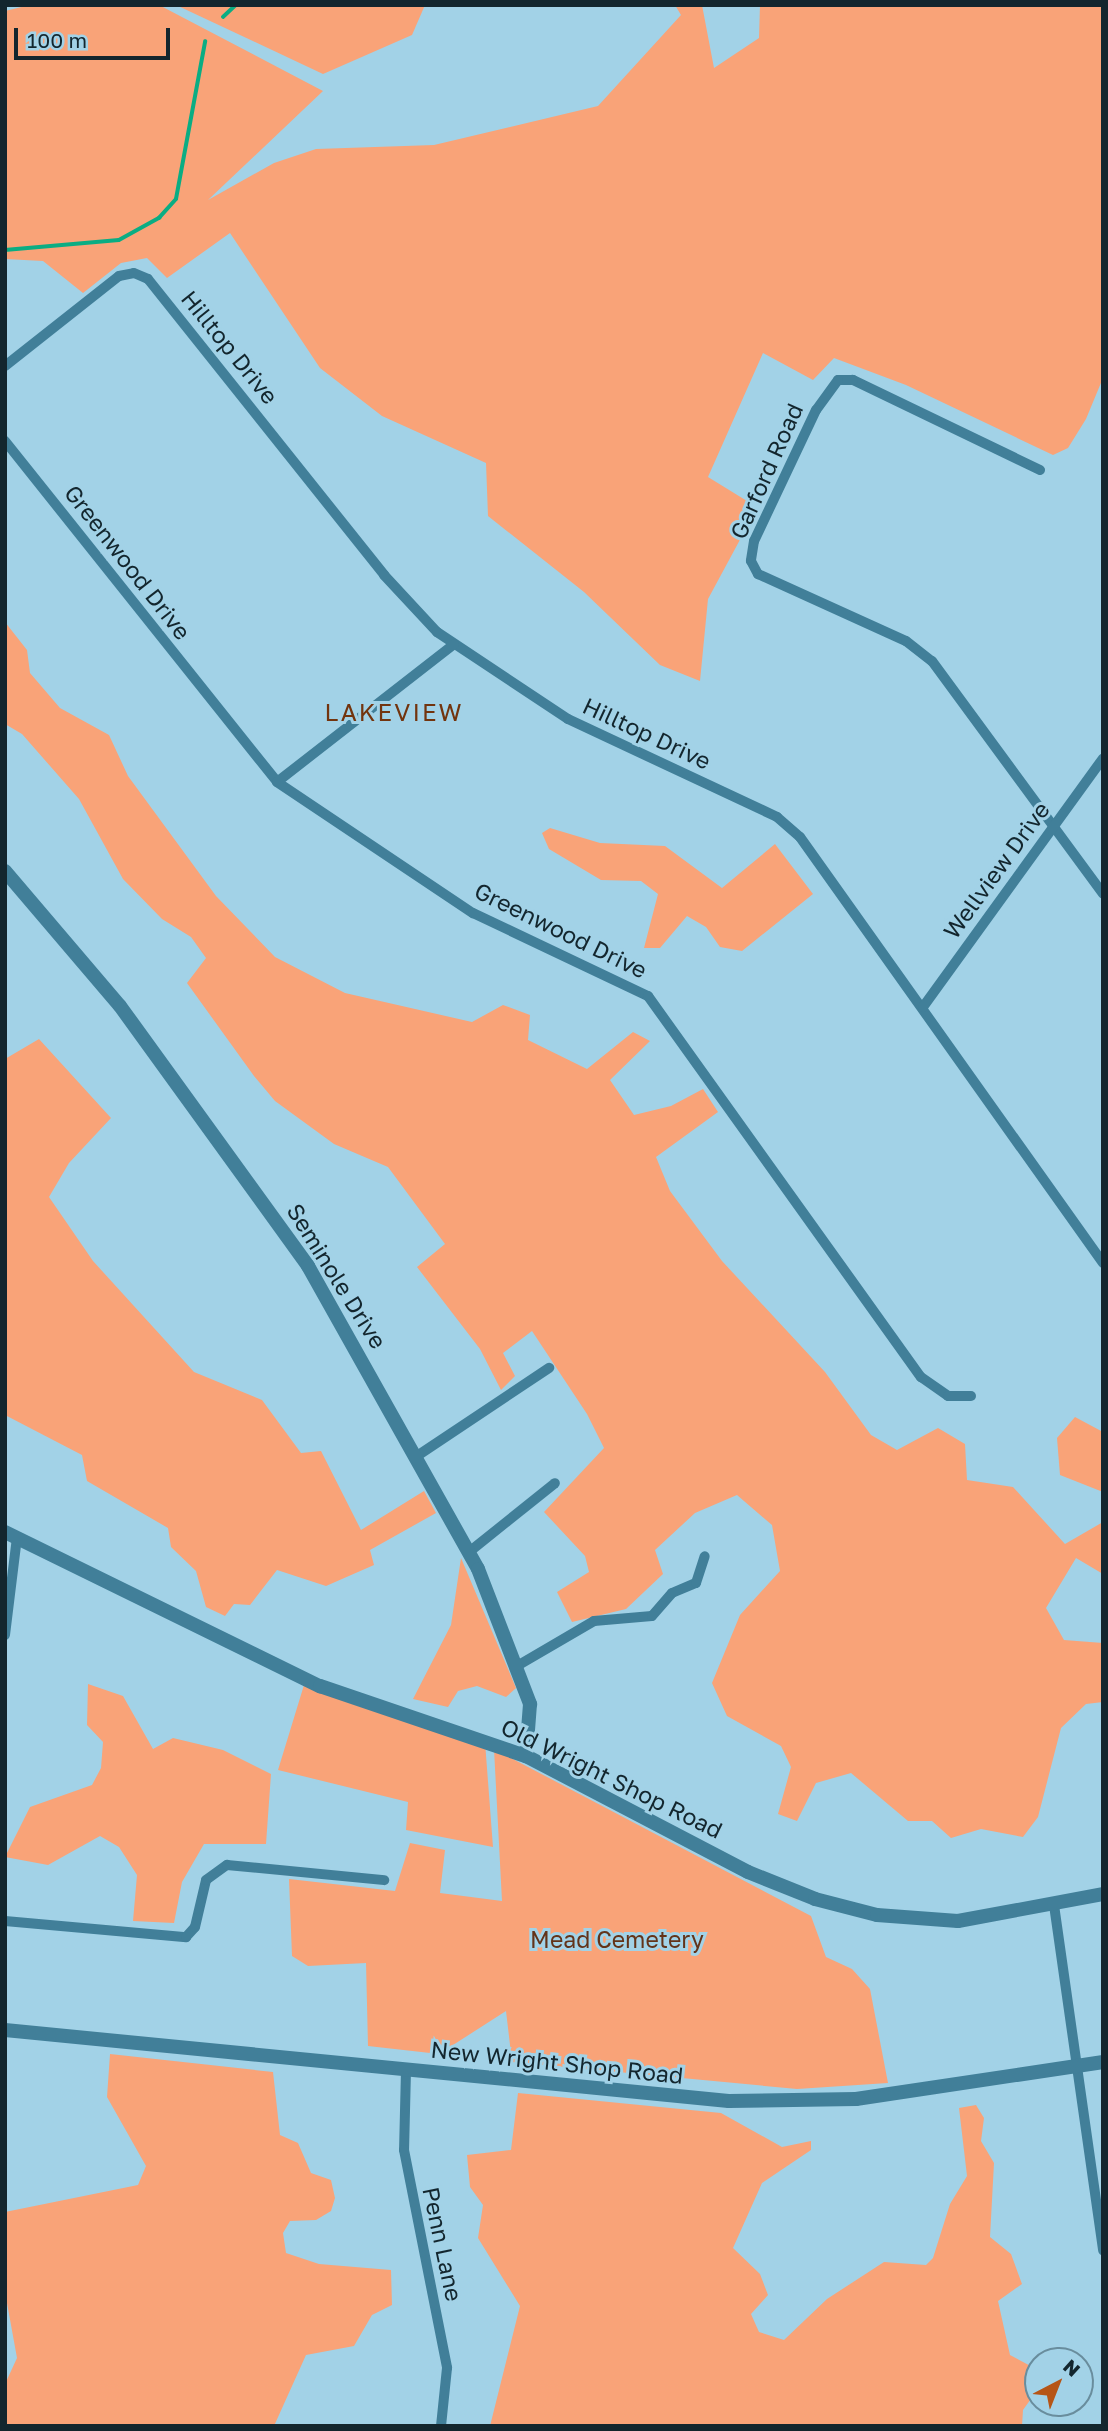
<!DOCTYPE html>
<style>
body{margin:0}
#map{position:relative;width:1108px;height:2431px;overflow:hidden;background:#a2d2e7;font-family:"Golos Text",sans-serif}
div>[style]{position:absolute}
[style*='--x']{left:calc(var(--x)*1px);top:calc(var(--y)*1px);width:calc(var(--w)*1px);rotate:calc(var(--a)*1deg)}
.green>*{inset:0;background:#f9a378}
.stream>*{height:3.5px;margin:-1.75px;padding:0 1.75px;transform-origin:1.75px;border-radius:1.75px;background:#0aad83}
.minor>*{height:10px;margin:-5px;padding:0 5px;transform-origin:5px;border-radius:5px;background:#417f99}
.tertiary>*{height:14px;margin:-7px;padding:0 7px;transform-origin:7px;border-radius:7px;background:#417f99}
span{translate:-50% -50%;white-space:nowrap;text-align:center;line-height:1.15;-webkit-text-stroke:6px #a2d2e7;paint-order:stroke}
.street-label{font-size:23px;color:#13262e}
.park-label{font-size:23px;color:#633319}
.neighbourhood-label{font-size:24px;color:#72340e;letter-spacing:2px}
.frame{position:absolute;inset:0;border:7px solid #13262e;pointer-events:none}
.north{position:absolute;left:1024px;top:2347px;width:70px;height:70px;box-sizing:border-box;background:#a2d2e7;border:2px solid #698d9d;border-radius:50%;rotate:42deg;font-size:19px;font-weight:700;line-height:28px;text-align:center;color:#13262e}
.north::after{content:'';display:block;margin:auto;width:24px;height:32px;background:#b65516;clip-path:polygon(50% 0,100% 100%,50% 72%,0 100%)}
.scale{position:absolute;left:14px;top:28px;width:156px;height:32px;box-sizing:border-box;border:4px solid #13262e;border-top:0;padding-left:9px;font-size:21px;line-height:24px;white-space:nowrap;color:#13262e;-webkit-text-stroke:5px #a2d2e7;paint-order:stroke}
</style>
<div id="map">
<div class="green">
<i style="clip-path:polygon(30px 5px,159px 5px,323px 91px,208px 200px,274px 163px,316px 149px,434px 145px,598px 106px,681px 15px,675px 5px,702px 5px,714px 68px,759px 38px,760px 5px,1103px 5px,1103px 378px,1086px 419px,1068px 448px,1053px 455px,906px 385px,834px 358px,813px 380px,763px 353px,708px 477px,747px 501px,742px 536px,708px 599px,700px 681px,660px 665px,584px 592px,488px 516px,486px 463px,382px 416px,320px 368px,230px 233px,167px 278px,147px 258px,121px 263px,83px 293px,43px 261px,5px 259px,5px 11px)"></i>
<i style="clip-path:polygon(176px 5px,425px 5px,412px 35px,323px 74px)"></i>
<i style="clip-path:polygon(5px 622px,27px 650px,30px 673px,60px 708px,109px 735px,128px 776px,216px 896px,275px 957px,345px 993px,472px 1022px,503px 1005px,530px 1015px,528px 1040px,587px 1069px,633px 1032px,650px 1041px,610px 1080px,634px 1115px,671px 1106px,703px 1089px,718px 1112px,656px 1157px,670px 1191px,722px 1261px,825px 1372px,871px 1435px,897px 1450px,938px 1428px,965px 1444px,967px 1480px,1013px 1487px,1065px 1544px,1103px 1522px,1103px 1574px,1076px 1558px,1046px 1608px,1064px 1640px,1103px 1643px,1103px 1702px,1086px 1704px,1061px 1728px,1038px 1817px,1023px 1837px,981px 1829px,951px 1838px,932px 1821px,908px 1821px,851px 1773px,816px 1783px,797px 1821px,778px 1814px,791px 1767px,781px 1746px,727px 1716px,712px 1683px,740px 1615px,780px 1571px,772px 1525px,737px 1495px,695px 1513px,655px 1550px,663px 1574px,626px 1609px,572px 1622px,557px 1592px,589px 1572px,585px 1556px,544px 1512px,604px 1448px,587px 1414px,532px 1331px,503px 1353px,515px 1376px,501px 1390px,480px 1349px,417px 1267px,445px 1244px,388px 1167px,334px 1144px,275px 1101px,254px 1076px,187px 983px,206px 958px,191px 937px,162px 919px,123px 879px,79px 799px,22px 734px,5px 724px)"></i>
<i style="clip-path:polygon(550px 828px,600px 843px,665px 846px,722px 888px,775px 844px,813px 894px,742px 951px,720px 947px,706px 927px,687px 916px,660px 948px,644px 948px,658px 894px,641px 881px,601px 880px,549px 849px,542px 833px)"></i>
<i style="clip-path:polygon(39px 1039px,111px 1118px,69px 1163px,49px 1197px,93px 1261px,194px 1372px,262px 1400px,301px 1453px,321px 1451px,361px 1530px,424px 1491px,436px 1513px,370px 1550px,374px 1565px,326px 1586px,277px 1570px,250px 1605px,234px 1604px,225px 1616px,206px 1607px,196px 1571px,171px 1547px,168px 1528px,87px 1481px,82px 1455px,5px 1415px,5px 1059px)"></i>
<i style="clip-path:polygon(1075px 1417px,1103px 1432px,1103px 1492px,1060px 1475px,1057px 1438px)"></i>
<i style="clip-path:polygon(461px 1558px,516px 1688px,506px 1697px,477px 1686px,458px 1691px,448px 1707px,413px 1699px,451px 1625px)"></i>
<i style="clip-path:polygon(88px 1684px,123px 1696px,153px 1749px,173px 1738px,223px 1750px,271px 1774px,266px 1844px,204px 1844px,182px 1882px,174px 1923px,133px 1921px,137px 1875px,119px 1847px,100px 1836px,48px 1865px,5px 1857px,30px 1807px,92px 1785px,101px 1768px,103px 1742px,87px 1725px)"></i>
<i style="clip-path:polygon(304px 1685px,485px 1742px,493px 1847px,406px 1830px,408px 1802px,278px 1770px)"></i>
<i style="clip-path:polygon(494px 1749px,811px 1916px,826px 1957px,852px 1969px,870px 1989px,888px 2083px,797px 2089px,512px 2062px,506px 2011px,439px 2054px,368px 2046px,366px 1963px,308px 1966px,292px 1956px,289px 1879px,395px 1891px,410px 1843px,445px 1850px,440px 1893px,502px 1901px)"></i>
<i style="clip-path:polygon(110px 2054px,273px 2072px,280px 2135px,298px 2143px,311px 2173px,331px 2180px,335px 2198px,331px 2211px,316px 2220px,290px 2221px,283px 2233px,286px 2253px,319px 2264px,391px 2270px,392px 2305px,372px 2315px,354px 2346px,306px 2355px,274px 2426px,5px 2426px,5px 2384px,17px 2358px,5px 2292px,5px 2212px,138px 2185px,146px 2166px,107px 2097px)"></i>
<i style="clip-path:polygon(518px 2093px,721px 2113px,782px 2147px,811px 2141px,811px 2150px,762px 2183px,733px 2248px,760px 2274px,768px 2295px,751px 2314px,759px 2332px,784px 2340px,827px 2299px,884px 2262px,926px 2265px,933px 2258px,950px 2204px,967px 2176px,959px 2108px,976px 2105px,984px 2118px,981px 2141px,994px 2163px,990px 2237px,1011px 2254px,1022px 2284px,998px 2301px,1010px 2355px,1038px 2370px,1038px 2389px,1023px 2410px,1022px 2426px,490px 2426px,520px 2306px,478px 2238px,483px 2205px,470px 2187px,467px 2155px,511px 2150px)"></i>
</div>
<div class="stream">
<i style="--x:223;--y:17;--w:18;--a:-43"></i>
<i style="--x:5;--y:250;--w:114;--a:-5"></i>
<i style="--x:119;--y:240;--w:46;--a:-28.8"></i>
<i style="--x:159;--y:218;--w:25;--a:-48"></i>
<i style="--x:176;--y:199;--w:160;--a:-79.5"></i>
</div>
<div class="minor">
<i style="--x:5;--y:366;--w:145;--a:-38.3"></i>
<i style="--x:119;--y:276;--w:15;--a:-11"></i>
<i style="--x:134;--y:273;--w:15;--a:23"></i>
<i style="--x:148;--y:279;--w:379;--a:51.4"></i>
<i style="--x:384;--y:575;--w:78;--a:47.1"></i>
<i style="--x:437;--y:632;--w:157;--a:33.6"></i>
<i style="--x:568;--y:719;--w:231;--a:25.1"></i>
<i style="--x:777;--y:817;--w:30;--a:41"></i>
<i style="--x:800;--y:837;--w:523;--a:54.58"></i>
<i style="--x:5;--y:441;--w:436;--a:51.4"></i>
<i style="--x:277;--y:782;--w:236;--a:33.8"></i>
<i style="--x:473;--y:913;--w:194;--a:25.4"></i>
<i style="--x:648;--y:996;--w:469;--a:54.4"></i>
<i style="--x:921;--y:1377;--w:33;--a:35"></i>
<i style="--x:948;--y:1396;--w:23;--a:0"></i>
<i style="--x:1040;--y:470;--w:208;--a:-154.3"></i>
<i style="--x:853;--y:380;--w:15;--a:180"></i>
<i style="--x:838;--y:380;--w:37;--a:126"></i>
<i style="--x:816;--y:410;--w:145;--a:115.3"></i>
<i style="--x:754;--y:541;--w:20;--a:99"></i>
<i style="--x:751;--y:561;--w:15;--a:62"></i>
<i style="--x:758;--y:574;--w:162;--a:24.4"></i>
<i style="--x:906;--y:641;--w:33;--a:38"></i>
<i style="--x:932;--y:661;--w:289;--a:53.7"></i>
<i style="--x:277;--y:782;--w:224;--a:-37.9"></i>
<i style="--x:923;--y:1007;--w:307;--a:-54.1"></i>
<i style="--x:417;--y:1456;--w:159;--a:-33.7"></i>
<i style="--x:469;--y:1552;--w:110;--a:-38.7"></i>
<i style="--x:5;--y:1635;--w:99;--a:-83"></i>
<i style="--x:517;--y:1666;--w:89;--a:-30.3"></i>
<i style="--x:594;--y:1621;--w:58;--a:-4.9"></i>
<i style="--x:652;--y:1616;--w:30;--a:-49"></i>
<i style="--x:672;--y:1593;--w:26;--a:-23"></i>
<i style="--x:696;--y:1583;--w:28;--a:-72"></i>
<i style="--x:1054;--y:1905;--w:349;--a:81.9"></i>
<i style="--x:5;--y:1921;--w:182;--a:5.1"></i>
<i style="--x:186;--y:1937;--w:13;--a:-48"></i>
<i style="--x:195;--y:1927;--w:48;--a:-76.8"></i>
<i style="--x:206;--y:1880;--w:26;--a:-36"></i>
<i style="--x:227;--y:1865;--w:158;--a:5.5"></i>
<i style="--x:406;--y:2070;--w:80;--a:91.4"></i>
<i style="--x:404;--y:2150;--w:222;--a:78.8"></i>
<i style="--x:447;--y:2368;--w:58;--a:95.9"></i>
</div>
<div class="tertiary">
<i style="--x:5;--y:871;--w:177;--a:49.6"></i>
<i style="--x:120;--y:1006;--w:321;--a:54.1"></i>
<i style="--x:308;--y:1266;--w:347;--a:60.7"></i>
<i style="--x:478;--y:1569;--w:145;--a:68.9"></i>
<i style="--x:530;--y:1704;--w:52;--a:94.4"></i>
<i style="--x:5;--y:1532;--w:351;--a:26.1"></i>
<i style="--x:320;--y:1686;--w:218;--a:18.8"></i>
<i style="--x:526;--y:1756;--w:250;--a:27.6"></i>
<i style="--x:748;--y:1872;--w:72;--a:21.9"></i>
<i style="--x:815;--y:1899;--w:64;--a:14.5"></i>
<i style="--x:877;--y:1915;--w:81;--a:4.2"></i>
<i style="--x:958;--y:1921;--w:147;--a:-10.5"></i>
<i style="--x:5;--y:2030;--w:727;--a:5.6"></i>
<i style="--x:729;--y:2101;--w:127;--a:-0.9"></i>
<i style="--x:856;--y:2099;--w:250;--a:-8.5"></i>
</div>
<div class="street-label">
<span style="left:230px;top:347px;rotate:51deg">Hilltop Drive</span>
<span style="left:766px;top:471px;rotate:-66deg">Garford Road</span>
<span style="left:128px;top:562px;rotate:52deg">Greenwood Drive</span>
<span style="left:647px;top:733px;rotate:25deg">Hilltop Drive</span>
<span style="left:996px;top:870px;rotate:-54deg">Wellview Drive</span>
<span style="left:561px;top:930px;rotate:26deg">Greenwood Drive</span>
<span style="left:337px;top:1276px;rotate:58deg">Seminole Drive</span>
<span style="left:612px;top:1778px;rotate:26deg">Old Wright Shop Road</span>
<span style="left:557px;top:2062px;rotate:6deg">New Wright Shop Road</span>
<span style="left:443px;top:2244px;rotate:78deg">Penn Lane</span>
</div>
<div class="park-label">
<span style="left:617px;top:1939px">Mead Cemetery</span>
</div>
<div class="neighbourhood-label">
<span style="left:394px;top:712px">LAKEVIEW</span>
</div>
<div class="frame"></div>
<div class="north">N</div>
<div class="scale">100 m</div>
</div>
